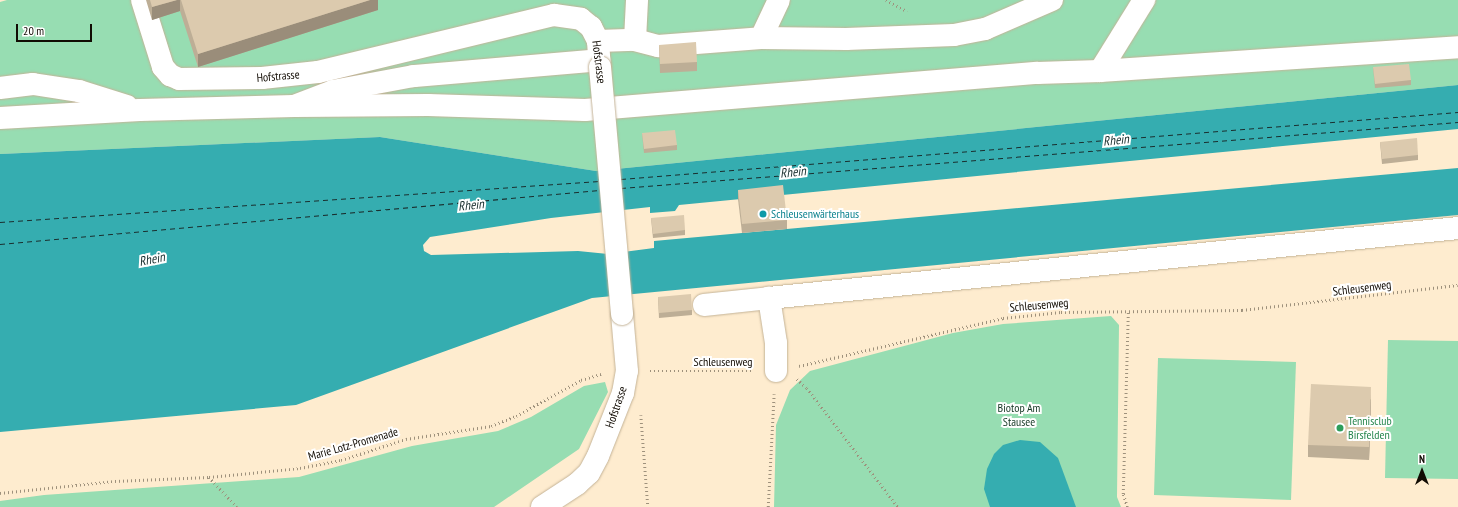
<!DOCTYPE html>
<meta charset="utf-8">
<style>
body{margin:0}
#map{position:relative;width:1458px;height:507px;overflow:hidden;background:#feeccf;font-family:"PT Sans Narrow",sans-serif}
div>[style]{position:absolute}
[style*='--x']{left:calc(var(--x)*1px);top:calc(var(--y)*1px);width:calc(var(--w)*1px);rotate:calc(var(--a)*1deg)}
.green>*{inset:0;background:#97ddb2}
.water>*{inset:0;background:#35adb0}
.ferry>*{height:1px;margin-top:-0.5px;transform-origin:0;background:repeating-linear-gradient(90deg,#192e2e 0 5px,transparent 0 9px)}
.path>*{height:2.5px;margin-top:-1.25px;transform-origin:0;background:repeating-linear-gradient(90deg,#9e917c 0 1px,transparent 0 4px)}
.roads{filter:drop-shadow(0 0 1px #c4b397) drop-shadow(0 0 1px #c4b397)}
.minor>*{height:22px;margin:-11px;padding:0 11px;transform-origin:11px;border-radius:11px;background:#fff}
.bridges{filter:drop-shadow(0 0 1px #c4b397) drop-shadow(0 0 1px #c4b397)}
.minor-bridge>*{height:22px;margin:-11px;padding:0 11px;transform-origin:11px;border-radius:11px;background:#fff}
.wall>*{inset:0;background:#bdae96}
.shaded-wall>*{inset:0;background:#9a8d7a}
.building>*{inset:0;background:#dccaae}
.dots>*{width:11px;height:11px;translate:-50% -50%;box-sizing:border-box;border:2px solid #fff;border-radius:50%}
span{translate:-50% -50%;white-space:nowrap;text-align:center;line-height:1.15;-webkit-text-stroke:4px #fff;paint-order:stroke}
.street-label{font-size:12px;color:#110b03}
.culture-label{font-size:12px;color:#0d838f}
.left{translate:0 -50%;text-align:left}
.park-label{font-size:12px;color:#163825}
.leisure-label{font-size:12px;color:#27864d}
.water-label{font-size:13px;color:#192e2e;font-style:italic}
.north{position:absolute;left:1402px;top:451px;width:40px;height:40px;-webkit-text-stroke:3px #fff;paint-order:stroke;rotate:0deg;font-size:11px;font-weight:700;line-height:16px;text-align:center;color:#110b03}
.north::after{content:'';display:block;margin:auto;width:14px;height:18px;background:#110b03;clip-path:polygon(50% 0,100% 100%,50% 72%,0 100%)}
.scale{position:absolute;left:16px;top:24px;width:76px;height:18px;box-sizing:border-box;border:2px solid #110b03;border-top:0;padding-left:5px;font-size:12px;line-height:14px;white-space:nowrap;color:#110b03;-webkit-text-stroke:3px #fff;paint-order:stroke}
</style>
<div id="map">
<div class="green">
<i style="clip-path:polygon(7px 0,1458px 0,1458px 85px,596px 171px,380px 137px,0 154px,0 2px)"></i>
<i style="clip-path:polygon(1111px 316px,1119px 325px,1117px 497px,1121px 507px,774px 507px,776px 425px,790px 390px,810px 371px,953px 333px,1003px 324px)"></i>
<i style="clip-path:polygon(1388px 340px,1458px 341px,1458px 479px,1385px 478px)"></i>
<i style="clip-path:polygon(1158px 358px,1296px 362px,1291px 500px,1154px 495px)"></i>
<i style="clip-path:polygon(605px 382px,608px 392px,579px 449px,494px 507px,0 507px,0 501px,44px 495px,299px 477px,412px 446px,498px 431px,531px 417px,584px 386px)"></i>
</div>
<div class="water">
<i style="clip-path:polygon(1458px 85px,1458px 129px,679px 205px,675px 211px,650px 213px,650px 207px,551px 218px,430px 237px,423px 245px,424px 251px,431px 255px,578px 251px,608px 254px,654px 248px,654px 241px,1458px 168px,1458px 215px,592px 298px,296px 405px,0 432px,0 154px,380px 137px,596px 171px)"></i>
<i style="clip-path:polygon(1020px 440px,1040px 442px,1058px 458px,1076px 507px,990px 507px,984px 489px,987px 469px,994px 454px,1003px 445px)"></i>
</div>
<div class="ferry">
<i style="--x:621;--y:179;--w:840;--a:-4.58"></i>
<i style="--x:621;--y:188;--w:840;--a:-4.51"></i>
<i style="--x:0;--y:222;--w:601;--a:-3.91"></i>
<i style="--x:0;--y:244;--w:602;--a:-5.14"></i>
</div>
<div class="path">
<i style="--x:886;--y:0;--w:24;--a:28"></i>
<i style="--x:799;--y:366;--w:210;--a:-13.2"></i>
<i style="--x:1003;--y:318;--w:58;--a:-5.9"></i>
<i style="--x:1061;--y:312;--w:181;--a:-0.6"></i>
<i style="--x:1242;--y:310;--w:217;--a:-6.6"></i>
<i style="--x:650;--y:371;--w:103;--a:0"></i>
<i style="--x:797;--y:379;--w:13;--a:42"></i>
<i style="--x:807;--y:388;--w:150;--a:52.6"></i>
<i style="--x:641;--y:415;--w:92;--a:85.6"></i>
<i style="--x:209;--y:477;--w:41;--a:47"></i>
<i style="--x:0;--y:493;--w:116;--a:-6"></i>
<i style="--x:115;--y:481;--w:94;--a:-2.4"></i>
<i style="--x:209;--y:477;--w:91;--a:-5.6"></i>
<i style="--x:300;--y:468;--w:42;--a:-11"></i>
<i style="--x:341;--y:460;--w:68;--a:-17.9"></i>
<i style="--x:406;--y:439;--w:86;--a:-8.7"></i>
<i style="--x:491;--y:426;--w:27;--a:-22"></i>
<i style="--x:516;--y:416;--w:74;--a:-29"></i>
<i style="--x:581;--y:380;--w:21;--a:-17"></i>
<i style="--x:768;--y:507;--w:113;--a:-87"></i>
<i style="--x:1127;--y:507;--w:14;--a:-107"></i>
<i style="--x:1123;--y:494;--w:184;--a:-88.4"></i>
</div>
<div class="roads">
<div class="minor">
<i style="--x:142;--y:0;--w:70;--a:72.6"></i>
<i style="--x:163;--y:67;--w:11;--a:49"></i>
<i style="--x:170;--y:75;--w:10;--a:24"></i>
<i style="--x:179;--y:79;--w:83;--a:-0.7"></i>
<i style="--x:262;--y:78;--w:56;--a:-6.1"></i>
<i style="--x:318;--y:72;--w:243;--a:-13.6"></i>
<i style="--x:554;--y:15;--w:27;--a:8"></i>
<i style="--x:581;--y:19;--w:13;--a:39"></i>
<i style="--x:591;--y:27;--w:16;--a:63"></i>
<i style="--x:598;--y:41;--w:26;--a:86"></i>
<i style="--x:761;--y:38;--w:85;--a:0.7"></i>
<i style="--x:846;--y:39;--w:108;--a:-2.1"></i>
<i style="--x:954;--y:35;--w:32;--a:-11"></i>
<i style="--x:985;--y:29;--w:73;--a:-23.4"></i>
<i style="--x:635;--y:40;--w:40;--a:-87.1"></i>
<i style="--x:598;--y:41;--w:37;--a:-2"></i>
<i style="--x:635;--y:40;--w:24;--a:15"></i>
<i style="--x:658;--y:46;--w:103;--a:-4.4"></i>
<i style="--x:761;--y:38;--w:42;--a:-64.7"></i>
<i style="--x:1100;--y:71;--w:359;--a:-3.8"></i>
<i style="--x:0;--y:88;--w:33;--a:-7"></i>
<i style="--x:33;--y:84;--w:47;--a:8.7"></i>
<i style="--x:79;--y:91;--w:50;--a:17.4"></i>
<i style="--x:294;--y:106;--w:134;--a:-0.4"></i>
<i style="--x:428;--y:105;--w:157;--a:1.8"></i>
<i style="--x:585;--y:110;--w:454;--a:-4.7"></i>
<i style="--x:1037;--y:73;--w:63;--a:-1.8"></i>
<i style="--x:1100;--y:71;--w:84;--a:-58.2"></i>
<i style="--x:0;--y:118;--w:140;--a:-3.3"></i>
<i style="--x:140;--y:110;--w:154;--a:-1.5"></i>
<i style="--x:294;--y:106;--w:42;--a:-21"></i>
<i style="--x:333;--y:91;--w:82;--a:-10.5"></i>
<i style="--x:414;--y:76;--w:186;--a:-4.9"></i>
<i style="--x:704;--y:305;--w:65;--a:-6.1"></i>
<i style="--x:776;--y:371;--w:28;--a:-90"></i>
<i style="--x:776;--y:343;--w:46;--a:-98.8"></i>
<i style="--x:769;--y:298;--w:693;--a:-5.8"></i>
<i style="--x:542;--y:507;--w:42;--a:-33.3"></i>
<i style="--x:577;--y:484;--w:16;--a:-43"></i>
<i style="--x:589;--y:473;--w:19;--a:-62"></i>
<i style="--x:598;--y:456;--w:68;--a:-68.4"></i>
<i style="--x:623;--y:393;--w:22;--a:-80"></i>
<i style="--x:627;--y:371;--w:57;--a:-95"></i>
</div>
</div>
<div class="bridges">
<div class="minor-bridge">
<i style="--x:600;--y:67;--w:248;--a:84.9"></i>
</div>
</div>
<div class="wall">
<i style="clip-path:polygon(146px 0,378px 0,378px 10px,198px 67px,180px 11px,152px 20px)"></i>
<i style="clip-path:polygon(659px 45px,697px 62px,697px 71px,660px 73px)"></i>
<i style="clip-path:polygon(1373px 67px,1411px 80px,1411px 85px,1375px 88px)"></i>
<i style="clip-path:polygon(642px 133px,677px 145px,677px 150px,644px 153px)"></i>
<i style="clip-path:polygon(1380px 142px,1418px 155px,1418px 160px,1382px 164px)"></i>
<i style="clip-path:polygon(738px 190px,787px 220px,787px 229px,742px 233px,738px 199px)"></i>
<i style="clip-path:polygon(651px 218px,685px 230px,685px 235px,653px 238px)"></i>
<i style="clip-path:polygon(658px 297px,692px 310px,692px 315px,659px 318px)"></i>
<i style="clip-path:polygon(1371px 399px,1369px 460px,1308px 457px,1308px 445px)"></i>
</div>
<div class="shaded-wall">
<i style="clip-path:polygon(177px 0,180px 0,180px 11px,152px 20px,152px 7px)"></i>
<i style="clip-path:polygon(370px 0,378px 0,378px 10px,198px 67px,198px 54px)"></i>
<i style="clip-path:polygon(1371px 387px,1371px 399px,1369px 460px,1369px 447px)"></i>
</div>
<div class="building">
<i style="clip-path:polygon(150px 0,177px 0,152px 7px)"></i>
<i style="clip-path:polygon(181px 0,370px 0,198px 54px)"></i>
<i style="clip-path:polygon(696px 42px,697px 62px,660px 64px,659px 45px)"></i>
<i style="clip-path:polygon(1409px 64px,1411px 80px,1375px 84px,1373px 67px)"></i>
<i style="clip-path:polygon(675px 130px,677px 145px,644px 149px,642px 133px)"></i>
<i style="clip-path:polygon(1417px 138px,1418px 155px,1382px 159px,1380px 142px)"></i>
<i style="clip-path:polygon(783px 185px,787px 220px,742px 224px,738px 190px)"></i>
<i style="clip-path:polygon(684px 215px,685px 230px,653px 234px,651px 218px)"></i>
<i style="clip-path:polygon(691px 294px,692px 310px,659px 313px,658px 297px)"></i>
<i style="clip-path:polygon(1311px 384px,1371px 387px,1369px 447px,1308px 445px)"></i>
</div>
<div class="dots">
<i style="left:763px;top:214px;background:#0f9aa8"></i>
<i style="left:1340px;top:428px;background:#2e9e5b"></i>
</div>
<div class="street-label">
<span style="left:599px;top:62px;rotate:83deg">Hofstrasse</span>
<span style="left:278px;top:76px;rotate:-5deg">Hofstrasse</span>
<span style="left:1362px;top:288px;rotate:-7deg">Schleusenweg</span>
<span style="left:1039px;top:305px;rotate:-5deg">Schleusenweg</span>
<span style="left:723px;top:362px">Schleusenweg</span>
<span style="left:616px;top:407px;rotate:-71deg">Hofstrasse</span>
<span style="left:353px;top:444px;rotate:-16deg">Marie Lotz-Promenade</span>
</div>
<div class="culture-label">
<span class="left" style="left:771px;top:214px">Schleusenwärterhaus</span>
</div>
<div class="park-label">
<span style="left:1019px;top:415px">Biotop Am<br>Stausee</span>
</div>
<div class="leisure-label">
<span class="left" style="left:1348px;top:428px">Tennisclub<br>Birsfelden</span>
</div>
<div class="water-label">
<span style="left:1116px;top:141px;rotate:-6deg">Rhein</span>
<span style="left:793px;top:173px;rotate:-6deg">Rhein</span>
<span style="left:471px;top:206px;rotate:-6deg">Rhein</span>
<span style="left:152px;top:260px;rotate:-11deg">Rhein</span>
</div>
<div class="north">N</div>
<div class="scale">20 m</div>
</div>
